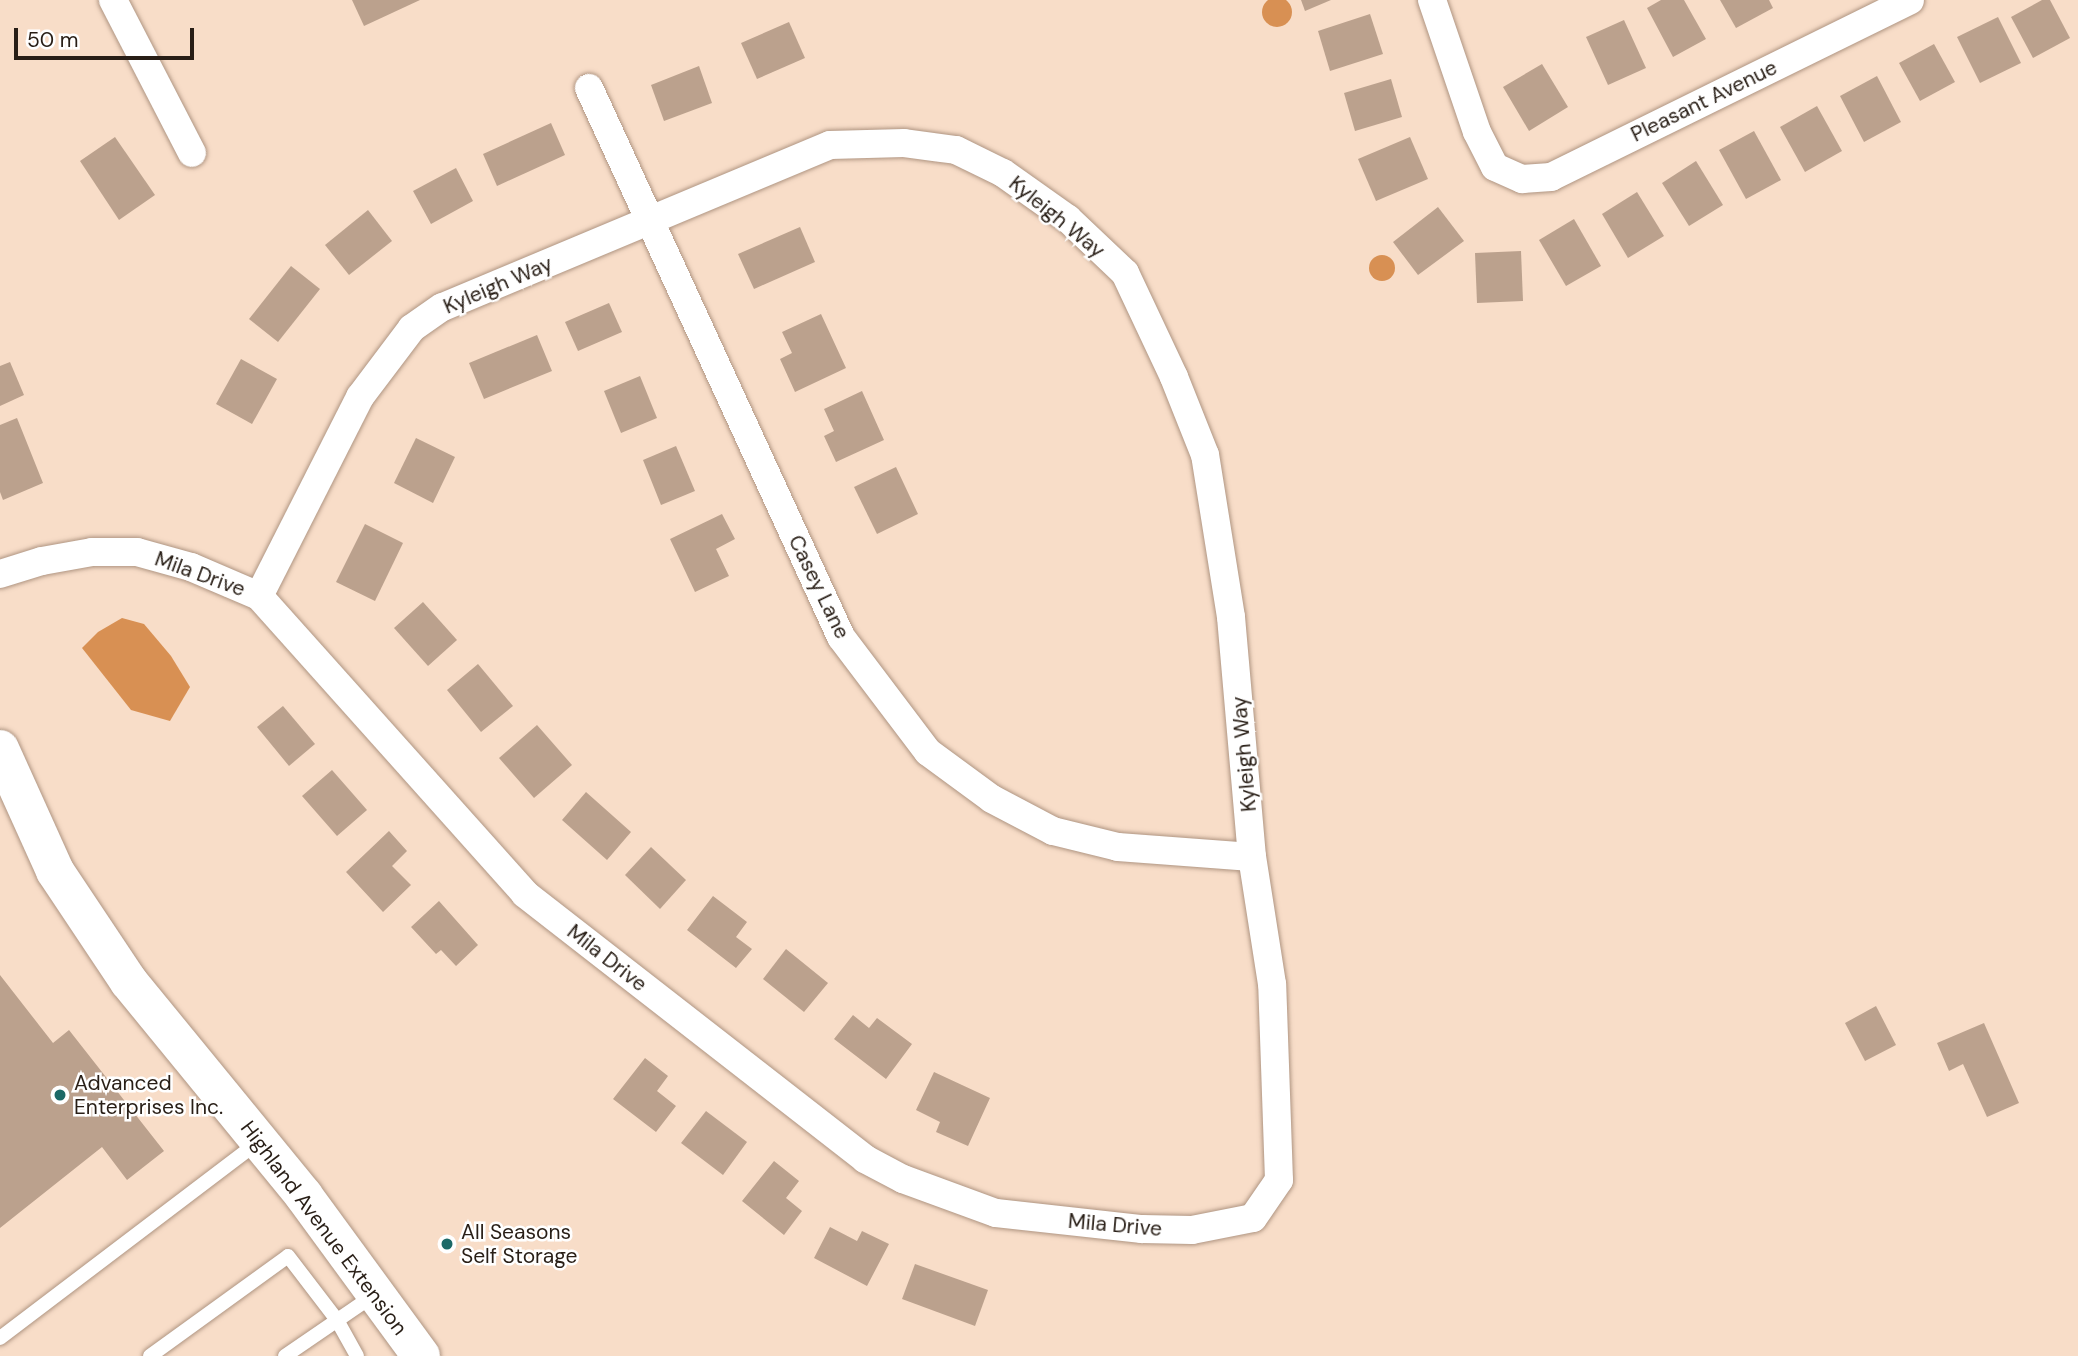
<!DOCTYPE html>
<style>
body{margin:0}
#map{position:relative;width:2078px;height:1356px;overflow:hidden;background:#f8ddc8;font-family:"DM Sans",sans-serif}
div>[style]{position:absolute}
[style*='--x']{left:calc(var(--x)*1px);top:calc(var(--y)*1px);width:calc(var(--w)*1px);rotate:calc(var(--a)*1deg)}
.water>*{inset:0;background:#d89053}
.round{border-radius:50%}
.building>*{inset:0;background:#bba18d}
.roads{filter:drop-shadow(0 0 2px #af9582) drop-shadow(0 0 2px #af9582)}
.lane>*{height:14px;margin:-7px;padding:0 7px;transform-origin:7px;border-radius:7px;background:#fff}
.street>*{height:28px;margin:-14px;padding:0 14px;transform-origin:14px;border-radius:14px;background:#fff}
.secondary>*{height:38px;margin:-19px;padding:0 19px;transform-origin:19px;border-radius:19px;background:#fff}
.dots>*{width:19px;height:19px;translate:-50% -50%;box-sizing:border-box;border:4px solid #fff;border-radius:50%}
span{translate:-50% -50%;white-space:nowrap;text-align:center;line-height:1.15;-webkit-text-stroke:5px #fff;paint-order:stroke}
.street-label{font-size:21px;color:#281e16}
.poi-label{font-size:21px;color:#281e16}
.left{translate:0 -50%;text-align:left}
.scale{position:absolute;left:14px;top:28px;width:180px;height:32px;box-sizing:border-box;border:4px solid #281e16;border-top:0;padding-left:9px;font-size:21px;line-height:24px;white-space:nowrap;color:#281e16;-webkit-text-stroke:5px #fff;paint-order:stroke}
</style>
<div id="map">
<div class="water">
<i class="round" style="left:1262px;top:-3px;width:30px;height:30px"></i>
<i class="round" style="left:1369px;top:255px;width:26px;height:26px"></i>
<i style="clip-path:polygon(122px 618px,144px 624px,171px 656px,190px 687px,170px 721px,131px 710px,82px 648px,98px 632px)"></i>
</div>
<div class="building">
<i style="clip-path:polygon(352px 0,420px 0,364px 26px)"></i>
<i style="clip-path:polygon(1301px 0,1331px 0,1305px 11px)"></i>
<i style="clip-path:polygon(1661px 0,1684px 0,1706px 39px,1673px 57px,1647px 8px)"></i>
<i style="clip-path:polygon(1720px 0,1769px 0,1773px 8px,1736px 28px)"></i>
<i style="clip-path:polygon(2042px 0,2050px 0,2070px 38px,2033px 58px,2011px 17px)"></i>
<i style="clip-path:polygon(1370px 14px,1383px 54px,1330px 71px,1318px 31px)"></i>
<i style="clip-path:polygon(1998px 17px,2021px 63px,1980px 83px,1957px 37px)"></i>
<i style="clip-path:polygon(1624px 20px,1646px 68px,1608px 85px,1586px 37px)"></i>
<i style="clip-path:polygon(789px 22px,805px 58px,757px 79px,741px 43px)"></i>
<i style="clip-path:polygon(1934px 44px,1955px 82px,1920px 101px,1899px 63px)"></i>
<i style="clip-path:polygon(1542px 64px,1568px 107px,1529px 131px,1503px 87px)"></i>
<i style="clip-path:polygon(699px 66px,712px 103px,664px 121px,651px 85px)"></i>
<i style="clip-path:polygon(1877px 76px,1901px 122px,1864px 142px,1840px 96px)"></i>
<i style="clip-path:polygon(1391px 79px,1402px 117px,1355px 131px,1344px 93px)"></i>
<i style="clip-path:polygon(1817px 106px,1842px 151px,1805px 172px,1780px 127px)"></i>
<i style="clip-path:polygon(551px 123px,565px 155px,497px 186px,483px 154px)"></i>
<i style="clip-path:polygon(1754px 131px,1781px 180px,1746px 199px,1719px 150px)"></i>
<i style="clip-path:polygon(115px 137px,155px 195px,119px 220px,80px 161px)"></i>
<i style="clip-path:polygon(1410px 137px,1428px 179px,1376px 201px,1358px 159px)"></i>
<i style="clip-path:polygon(1696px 161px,1723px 205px,1689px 226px,1662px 183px)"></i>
<i style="clip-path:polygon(456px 168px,473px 201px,431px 224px,413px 191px)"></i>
<i style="clip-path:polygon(1637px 192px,1664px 236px,1628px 258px,1602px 214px)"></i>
<i style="clip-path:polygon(1438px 207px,1464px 241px,1418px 275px,1393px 242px)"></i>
<i style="clip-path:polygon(368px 210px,392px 241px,349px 275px,325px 245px)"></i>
<i style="clip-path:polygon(1574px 219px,1601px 266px,1566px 286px,1539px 240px)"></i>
<i style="clip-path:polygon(800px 227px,815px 262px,754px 289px,738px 254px)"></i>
<i style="clip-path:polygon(1521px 251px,1523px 301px,1477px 303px,1475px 253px)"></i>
<i style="clip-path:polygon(291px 266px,320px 289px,278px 342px,249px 319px)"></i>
<i style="clip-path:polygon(609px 303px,622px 332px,578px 351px,565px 322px)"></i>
<i style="clip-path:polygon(821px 314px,846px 368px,795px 392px,780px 359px,792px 353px,782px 332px)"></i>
<i style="clip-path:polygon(537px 335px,552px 371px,484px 399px,469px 363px)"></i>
<i style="clip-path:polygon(241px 359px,277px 379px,252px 424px,216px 404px)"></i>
<i style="clip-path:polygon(10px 362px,24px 395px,0 406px,0 366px)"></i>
<i style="clip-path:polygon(640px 376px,657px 418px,621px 433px,604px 391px)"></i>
<i style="clip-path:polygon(862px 391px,884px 440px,836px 462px,824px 436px,834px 431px,824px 409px)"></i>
<i style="clip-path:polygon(17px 418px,43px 483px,3px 500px,0 492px,0 425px)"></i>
<i style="clip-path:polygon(416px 438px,455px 457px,433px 503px,394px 483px)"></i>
<i style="clip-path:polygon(676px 446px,695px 491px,661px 505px,643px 460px)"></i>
<i style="clip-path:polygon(896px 467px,918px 514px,877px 534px,854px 487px)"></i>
<i style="clip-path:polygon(722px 514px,735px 539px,716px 549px,729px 576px,695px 592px,670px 539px)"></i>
<i style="clip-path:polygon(365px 524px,403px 543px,375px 601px,336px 582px)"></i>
<i style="clip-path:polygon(423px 602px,457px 640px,428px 666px,394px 628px)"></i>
<i style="clip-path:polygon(478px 664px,513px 706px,481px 732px,447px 690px)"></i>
<i style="clip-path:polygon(283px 706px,315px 744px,289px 766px,257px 727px)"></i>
<i style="clip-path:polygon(537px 725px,572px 765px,534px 798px,499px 758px)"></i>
<i style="clip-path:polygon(332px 770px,367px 810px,337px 836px,302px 796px)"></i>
<i style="clip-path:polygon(586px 792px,631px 832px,607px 860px,562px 820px)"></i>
<i style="clip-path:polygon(389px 831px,407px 851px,392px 866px,411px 885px,383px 912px,346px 872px)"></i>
<i style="clip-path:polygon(651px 847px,686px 880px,660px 909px,625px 875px)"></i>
<i style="clip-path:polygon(713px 896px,747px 922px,736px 937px,752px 949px,736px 968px,687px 930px)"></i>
<i style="clip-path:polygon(439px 901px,478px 945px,456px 966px,441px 950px,436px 954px,411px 927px)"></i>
<i style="clip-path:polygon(786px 949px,828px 983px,804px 1012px,763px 979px)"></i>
<i style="clip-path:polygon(0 975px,53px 1043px,69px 1030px,164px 1151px,127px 1180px,102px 1147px,0 1228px)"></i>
<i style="clip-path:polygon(1876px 1006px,1896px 1045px,1865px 1061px,1845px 1023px)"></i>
<i style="clip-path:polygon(853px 1015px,869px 1028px,877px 1018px,912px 1044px,886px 1079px,834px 1039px)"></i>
<i style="clip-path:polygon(1984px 1023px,2019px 1103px,1987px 1117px,1963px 1064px,1949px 1071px,1937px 1043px)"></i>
<i style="clip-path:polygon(645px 1058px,668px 1076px,657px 1091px,676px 1106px,656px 1132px,613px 1099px)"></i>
<i style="clip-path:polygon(934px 1072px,990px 1098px,968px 1146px,936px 1132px,940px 1122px,916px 1110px)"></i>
<i style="clip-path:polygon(706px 1111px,747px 1142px,723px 1175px,681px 1143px)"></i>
<i style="clip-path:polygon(774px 1161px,799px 1181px,786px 1198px,802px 1211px,784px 1235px,742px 1201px)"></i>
<i style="clip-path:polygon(830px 1227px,857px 1241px,862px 1231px,889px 1244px,867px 1286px,814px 1258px)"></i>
<i style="clip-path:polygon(915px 1264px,988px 1290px,975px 1326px,902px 1299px)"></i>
</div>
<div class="roads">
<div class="lane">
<i style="--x:0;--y:1338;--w:324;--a:-37.2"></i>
<i style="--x:150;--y:1356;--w:170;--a:-35.9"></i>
<i style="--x:288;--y:1256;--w:81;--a:52.6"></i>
<i style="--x:337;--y:1320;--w:41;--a:60.9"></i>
<i style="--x:285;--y:1356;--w:108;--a:-34.4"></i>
</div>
<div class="street">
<i style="--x:113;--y:0;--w:172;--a:62.7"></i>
<i style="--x:1432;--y:0;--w:139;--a:71.2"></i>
<i style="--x:1477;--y:132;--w:39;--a:63"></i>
<i style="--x:1495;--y:167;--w:30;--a:24"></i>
<i style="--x:1522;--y:179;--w:29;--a:-4"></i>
<i style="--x:1551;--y:177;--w:400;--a:-26.2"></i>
<i style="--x:589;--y:88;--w:604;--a:65.34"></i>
<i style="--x:841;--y:637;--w:144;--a:52.9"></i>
<i style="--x:928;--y:752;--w:79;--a:36.3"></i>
<i style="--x:992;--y:799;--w:69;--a:27.7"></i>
<i style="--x:1053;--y:831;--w:67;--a:13.8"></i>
<i style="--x:1118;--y:847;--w:134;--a:4.3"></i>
<i style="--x:0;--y:574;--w:44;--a:-17.2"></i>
<i style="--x:42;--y:561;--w:51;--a:-10.2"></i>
<i style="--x:92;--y:552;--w:45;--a:0"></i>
<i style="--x:137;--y:552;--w:56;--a:15.5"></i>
<i style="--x:191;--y:567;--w:74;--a:23.1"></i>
<i style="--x:259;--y:596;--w:399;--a:48.2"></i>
<i style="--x:525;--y:894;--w:431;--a:37.9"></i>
<i style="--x:865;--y:1159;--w:43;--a:27.8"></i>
<i style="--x:903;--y:1179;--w:99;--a:20.1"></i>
<i style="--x:996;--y:1213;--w:147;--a:6.3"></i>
<i style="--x:1142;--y:1229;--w:50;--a:1.1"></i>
<i style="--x:1192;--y:1230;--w:62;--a:-11.1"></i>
<i style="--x:1253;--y:1218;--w:46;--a:-55.6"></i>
<i style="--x:1279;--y:1180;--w:196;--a:-92"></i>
<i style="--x:1272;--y:984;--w:129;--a:-98.9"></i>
<i style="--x:1252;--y:857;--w:241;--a:-95"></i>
<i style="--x:1231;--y:617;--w:164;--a:-99.1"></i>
<i style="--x:1205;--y:455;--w:84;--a:-111.7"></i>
<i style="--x:1174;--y:377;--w:115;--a:-115.2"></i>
<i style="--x:1125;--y:273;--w:79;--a:-136.5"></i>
<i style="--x:1068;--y:219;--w:80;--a:-144.7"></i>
<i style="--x:1003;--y:173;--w:52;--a:-153.9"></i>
<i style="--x:956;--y:150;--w:52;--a:-172.3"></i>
<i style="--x:904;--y:143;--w:74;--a:178.5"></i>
<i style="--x:830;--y:145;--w:420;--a:157.3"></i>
<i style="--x:442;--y:307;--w:37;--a:145"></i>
<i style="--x:412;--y:328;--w:86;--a:127"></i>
<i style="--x:360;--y:397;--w:223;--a:116.9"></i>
</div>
<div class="secondary">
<i style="--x:0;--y:749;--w:134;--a:65.7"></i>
<i style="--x:55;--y:871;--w:133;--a:56.3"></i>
<i style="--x:129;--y:982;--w:276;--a:50.7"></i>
<i style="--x:304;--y:1196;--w:198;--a:53.8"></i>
</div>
</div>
<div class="dots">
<i style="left:60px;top:1095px;background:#1c6967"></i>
<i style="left:447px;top:1244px;background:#1c6967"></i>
</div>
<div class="street-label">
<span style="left:1704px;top:101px;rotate:-26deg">Pleasant Avenue</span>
<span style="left:1057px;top:217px;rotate:39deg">Kyleigh Way</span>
<span style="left:498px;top:285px;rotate:-23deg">Kyleigh Way</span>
<span style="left:200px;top:574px;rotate:20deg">Mila Drive</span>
<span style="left:819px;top:587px;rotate:64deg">Casey Lane</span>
<span style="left:1244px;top:754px;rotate:-95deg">Kyleigh Way</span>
<span style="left:607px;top:958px;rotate:38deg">Mila Drive</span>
<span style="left:1115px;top:1225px;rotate:5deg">Mila Drive</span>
<span style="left:324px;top:1228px;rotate:53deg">Highland Avenue Extension</span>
</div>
<div class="poi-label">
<span class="left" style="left:74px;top:1095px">Advanced<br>Enterprises Inc.</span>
<span class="left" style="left:461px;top:1244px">All Seasons<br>Self Storage</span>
</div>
<div class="scale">50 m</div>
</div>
